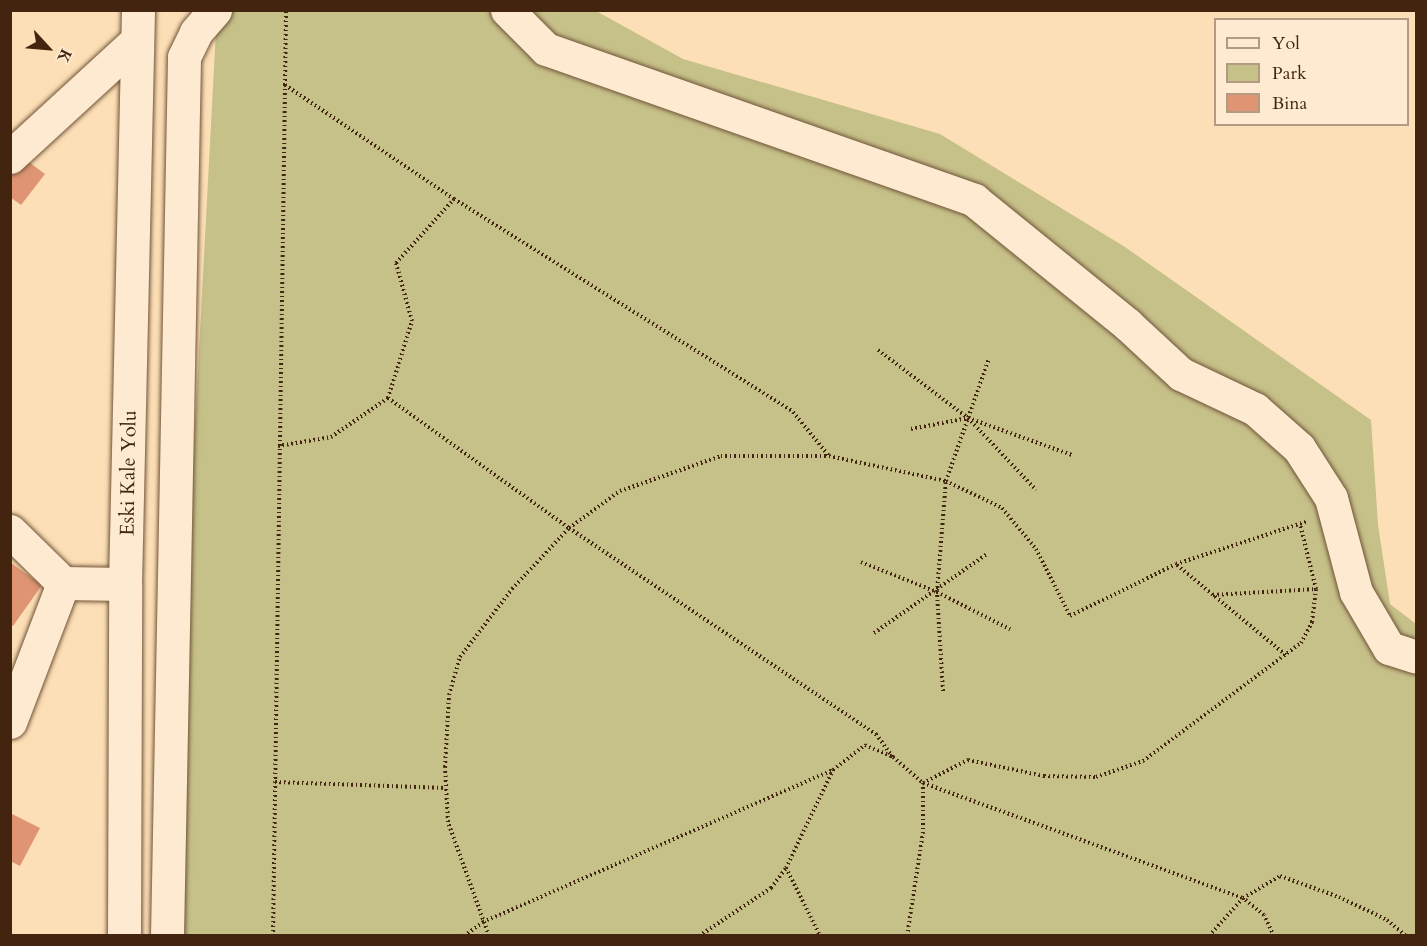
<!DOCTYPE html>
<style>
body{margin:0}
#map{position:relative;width:1427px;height:946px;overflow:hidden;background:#fcdfb6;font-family:Cardo,serif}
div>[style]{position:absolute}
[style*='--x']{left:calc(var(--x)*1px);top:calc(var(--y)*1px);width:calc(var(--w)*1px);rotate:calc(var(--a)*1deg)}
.green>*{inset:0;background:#c6c089}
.building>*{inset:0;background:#df9573}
.path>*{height:4px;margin-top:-2px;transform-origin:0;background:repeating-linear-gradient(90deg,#43250f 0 1.5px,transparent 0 4.5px)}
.roads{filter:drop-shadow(0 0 2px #715439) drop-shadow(0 0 2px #715439)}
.minor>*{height:33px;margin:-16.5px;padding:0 16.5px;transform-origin:16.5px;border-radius:16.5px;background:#fdead0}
span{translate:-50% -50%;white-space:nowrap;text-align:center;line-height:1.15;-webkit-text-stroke:5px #fdead0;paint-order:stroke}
.street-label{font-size:20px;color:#43250f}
.frame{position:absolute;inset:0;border:12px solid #43250f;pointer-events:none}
.legend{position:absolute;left:1214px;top:18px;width:195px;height:108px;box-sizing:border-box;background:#fdead0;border:2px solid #b39b83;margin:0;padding:8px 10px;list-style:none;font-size:18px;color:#43250f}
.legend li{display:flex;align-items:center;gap:12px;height:30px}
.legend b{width:30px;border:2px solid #b39b83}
.north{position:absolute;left:18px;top:18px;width:60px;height:60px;-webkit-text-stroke:4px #fdead0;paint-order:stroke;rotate:116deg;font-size:16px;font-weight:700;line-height:24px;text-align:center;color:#43250f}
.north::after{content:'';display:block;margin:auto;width:21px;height:27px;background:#43250f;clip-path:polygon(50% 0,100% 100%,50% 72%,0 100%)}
</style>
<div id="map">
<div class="green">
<i style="clip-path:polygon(217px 11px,596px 11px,683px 59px,940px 134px,1125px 247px,1371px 420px,1378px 525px,1390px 604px,1416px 624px,1416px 935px,168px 936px)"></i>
</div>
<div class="building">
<i style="clip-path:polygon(14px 151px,45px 174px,21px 205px,10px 197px,10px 156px)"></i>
<i style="clip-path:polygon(11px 563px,42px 585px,13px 626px,10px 625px)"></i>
<i style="clip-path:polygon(10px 813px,40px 828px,20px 866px,10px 861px)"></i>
</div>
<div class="path">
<i style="--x:285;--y:85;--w:75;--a:-89.2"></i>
<i style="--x:878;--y:350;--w:113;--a:37.1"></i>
<i style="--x:968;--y:418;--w:110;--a:19.6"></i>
<i style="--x:388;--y:398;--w:223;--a:35.7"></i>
<i style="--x:569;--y:528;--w:370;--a:33.9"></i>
<i style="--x:876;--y:734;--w:29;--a:54"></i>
<i style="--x:911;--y:429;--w:58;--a:-10.9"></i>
<i style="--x:968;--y:418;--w:99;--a:46.6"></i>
<i style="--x:278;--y:446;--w:54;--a:-9.6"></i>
<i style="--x:331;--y:437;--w:69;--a:-34.4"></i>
<i style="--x:388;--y:398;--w:81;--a:-72.7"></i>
<i style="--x:412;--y:321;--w:60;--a:-105.4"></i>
<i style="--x:396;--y:263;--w:86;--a:-47.8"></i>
<i style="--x:861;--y:562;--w:82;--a:21.5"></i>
<i style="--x:937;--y:592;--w:82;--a:26.9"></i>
<i style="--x:1177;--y:565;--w:143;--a:39.6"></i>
<i style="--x:1213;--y:595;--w:103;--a:-3.3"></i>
<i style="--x:874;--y:633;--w:138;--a:-35"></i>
<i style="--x:943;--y:691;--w:99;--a:-93.5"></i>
<i style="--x:937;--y:592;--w:111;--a:-85.4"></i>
<i style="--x:946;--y:481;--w:130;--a:-70.7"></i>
<i style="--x:275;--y:782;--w:171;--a:2"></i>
<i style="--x:923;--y:783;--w:51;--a:-27.1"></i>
<i style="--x:968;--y:760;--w:78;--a:11.9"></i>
<i style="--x:1044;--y:776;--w:52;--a:1.1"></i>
<i style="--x:1096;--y:777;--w:50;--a:-18.8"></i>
<i style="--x:1143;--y:761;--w:197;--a:-36.8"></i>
<i style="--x:1301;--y:643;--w:24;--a:-62"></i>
<i style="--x:1312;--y:622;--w:33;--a:-83"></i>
<i style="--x:1316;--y:589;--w:67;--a:-103.8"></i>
<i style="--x:923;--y:783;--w:340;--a:19.8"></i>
<i style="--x:1243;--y:898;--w:51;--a:131.8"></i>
<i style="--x:786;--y:868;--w:76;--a:63.4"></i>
<i style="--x:273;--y:936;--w:851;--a:-89.19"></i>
<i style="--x:285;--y:85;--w:204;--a:34"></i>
<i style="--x:454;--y:199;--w:400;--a:32.1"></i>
<i style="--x:793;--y:412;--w:57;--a:50.7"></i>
<i style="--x:464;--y:936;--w:24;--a:-36"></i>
<i style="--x:483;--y:922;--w:381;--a:-23.5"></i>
<i style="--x:489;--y:936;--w:121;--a:-109.8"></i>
<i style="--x:448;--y:822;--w:55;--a:-93.1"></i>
<i style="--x:445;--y:767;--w:72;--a:-86.8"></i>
<i style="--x:449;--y:695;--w:40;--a:-74"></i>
<i style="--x:460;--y:657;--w:86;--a:-52.6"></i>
<i style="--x:512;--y:589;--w:83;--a:-46.9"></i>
<i style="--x:569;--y:528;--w:63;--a:-36"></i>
<i style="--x:620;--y:491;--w:107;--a:-19.1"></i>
<i style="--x:721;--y:456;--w:108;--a:0"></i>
<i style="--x:829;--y:456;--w:120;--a:12.1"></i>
<i style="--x:946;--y:481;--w:62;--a:25.7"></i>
<i style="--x:1002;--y:508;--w:53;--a:50.3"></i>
<i style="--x:1036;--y:549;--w:75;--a:63.1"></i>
<i style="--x:1070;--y:616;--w:118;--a:-26.1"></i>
<i style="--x:1176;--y:564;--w:139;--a:-18"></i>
<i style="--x:699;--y:936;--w:87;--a:-33.7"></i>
<i style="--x:771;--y:888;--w:25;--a:-53"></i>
<i style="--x:786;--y:868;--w:109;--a:-64.4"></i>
<i style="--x:833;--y:770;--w:41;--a:-38"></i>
<i style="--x:865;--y:745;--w:30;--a:23"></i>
<i style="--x:893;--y:757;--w:40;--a:41"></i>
<i style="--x:923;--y:783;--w:49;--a:90"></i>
<i style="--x:923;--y:832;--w:105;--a:98.7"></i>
<i style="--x:1274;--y:936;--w:23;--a:-115"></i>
<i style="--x:1264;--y:915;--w:27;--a:-141"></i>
<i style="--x:1243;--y:898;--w:43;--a:-30.7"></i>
<i style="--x:1280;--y:876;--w:63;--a:19.6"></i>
<i style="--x:1339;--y:897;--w:53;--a:25.6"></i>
<i style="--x:1387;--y:920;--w:25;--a:40"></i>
</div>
<div class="roads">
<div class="minor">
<i style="--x:507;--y:10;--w:55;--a:45"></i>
<i style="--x:546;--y:49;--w:454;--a:19.4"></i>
<i style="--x:974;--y:200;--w:197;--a:39"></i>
<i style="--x:1127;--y:324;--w:74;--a:42.8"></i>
<i style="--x:1181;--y:374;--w:82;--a:25.3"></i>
<i style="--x:1255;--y:409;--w:59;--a:41.6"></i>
<i style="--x:1299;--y:448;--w:59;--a:57.4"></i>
<i style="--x:1331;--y:498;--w:97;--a:75.1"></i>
<i style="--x:1356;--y:592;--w:65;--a:59.5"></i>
<i style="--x:1389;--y:648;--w:28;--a:18"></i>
<i style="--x:10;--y:157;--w:171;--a:-42.6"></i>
<i style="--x:10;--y:531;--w:74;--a:44.5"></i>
<i style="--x:63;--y:583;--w:62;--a:0.9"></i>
<i style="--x:10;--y:722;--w:149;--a:-69.1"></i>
<i style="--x:124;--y:936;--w:352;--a:-89.8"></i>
<i style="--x:125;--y:584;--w:574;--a:-88.7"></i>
<i style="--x:167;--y:936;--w:879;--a:-88.89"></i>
<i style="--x:184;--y:57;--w:28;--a:-64"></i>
<i style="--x:196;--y:32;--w:29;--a:-49"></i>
</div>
</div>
<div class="street-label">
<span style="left:128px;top:473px;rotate:-89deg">Eski Kale Yolu</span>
</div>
<div class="frame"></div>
<ul class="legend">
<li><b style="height:8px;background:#fdead0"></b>Yol</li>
<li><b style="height:16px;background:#c6c089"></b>Park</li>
<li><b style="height:16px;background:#df9573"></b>Bina</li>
</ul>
<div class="north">K</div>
</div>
